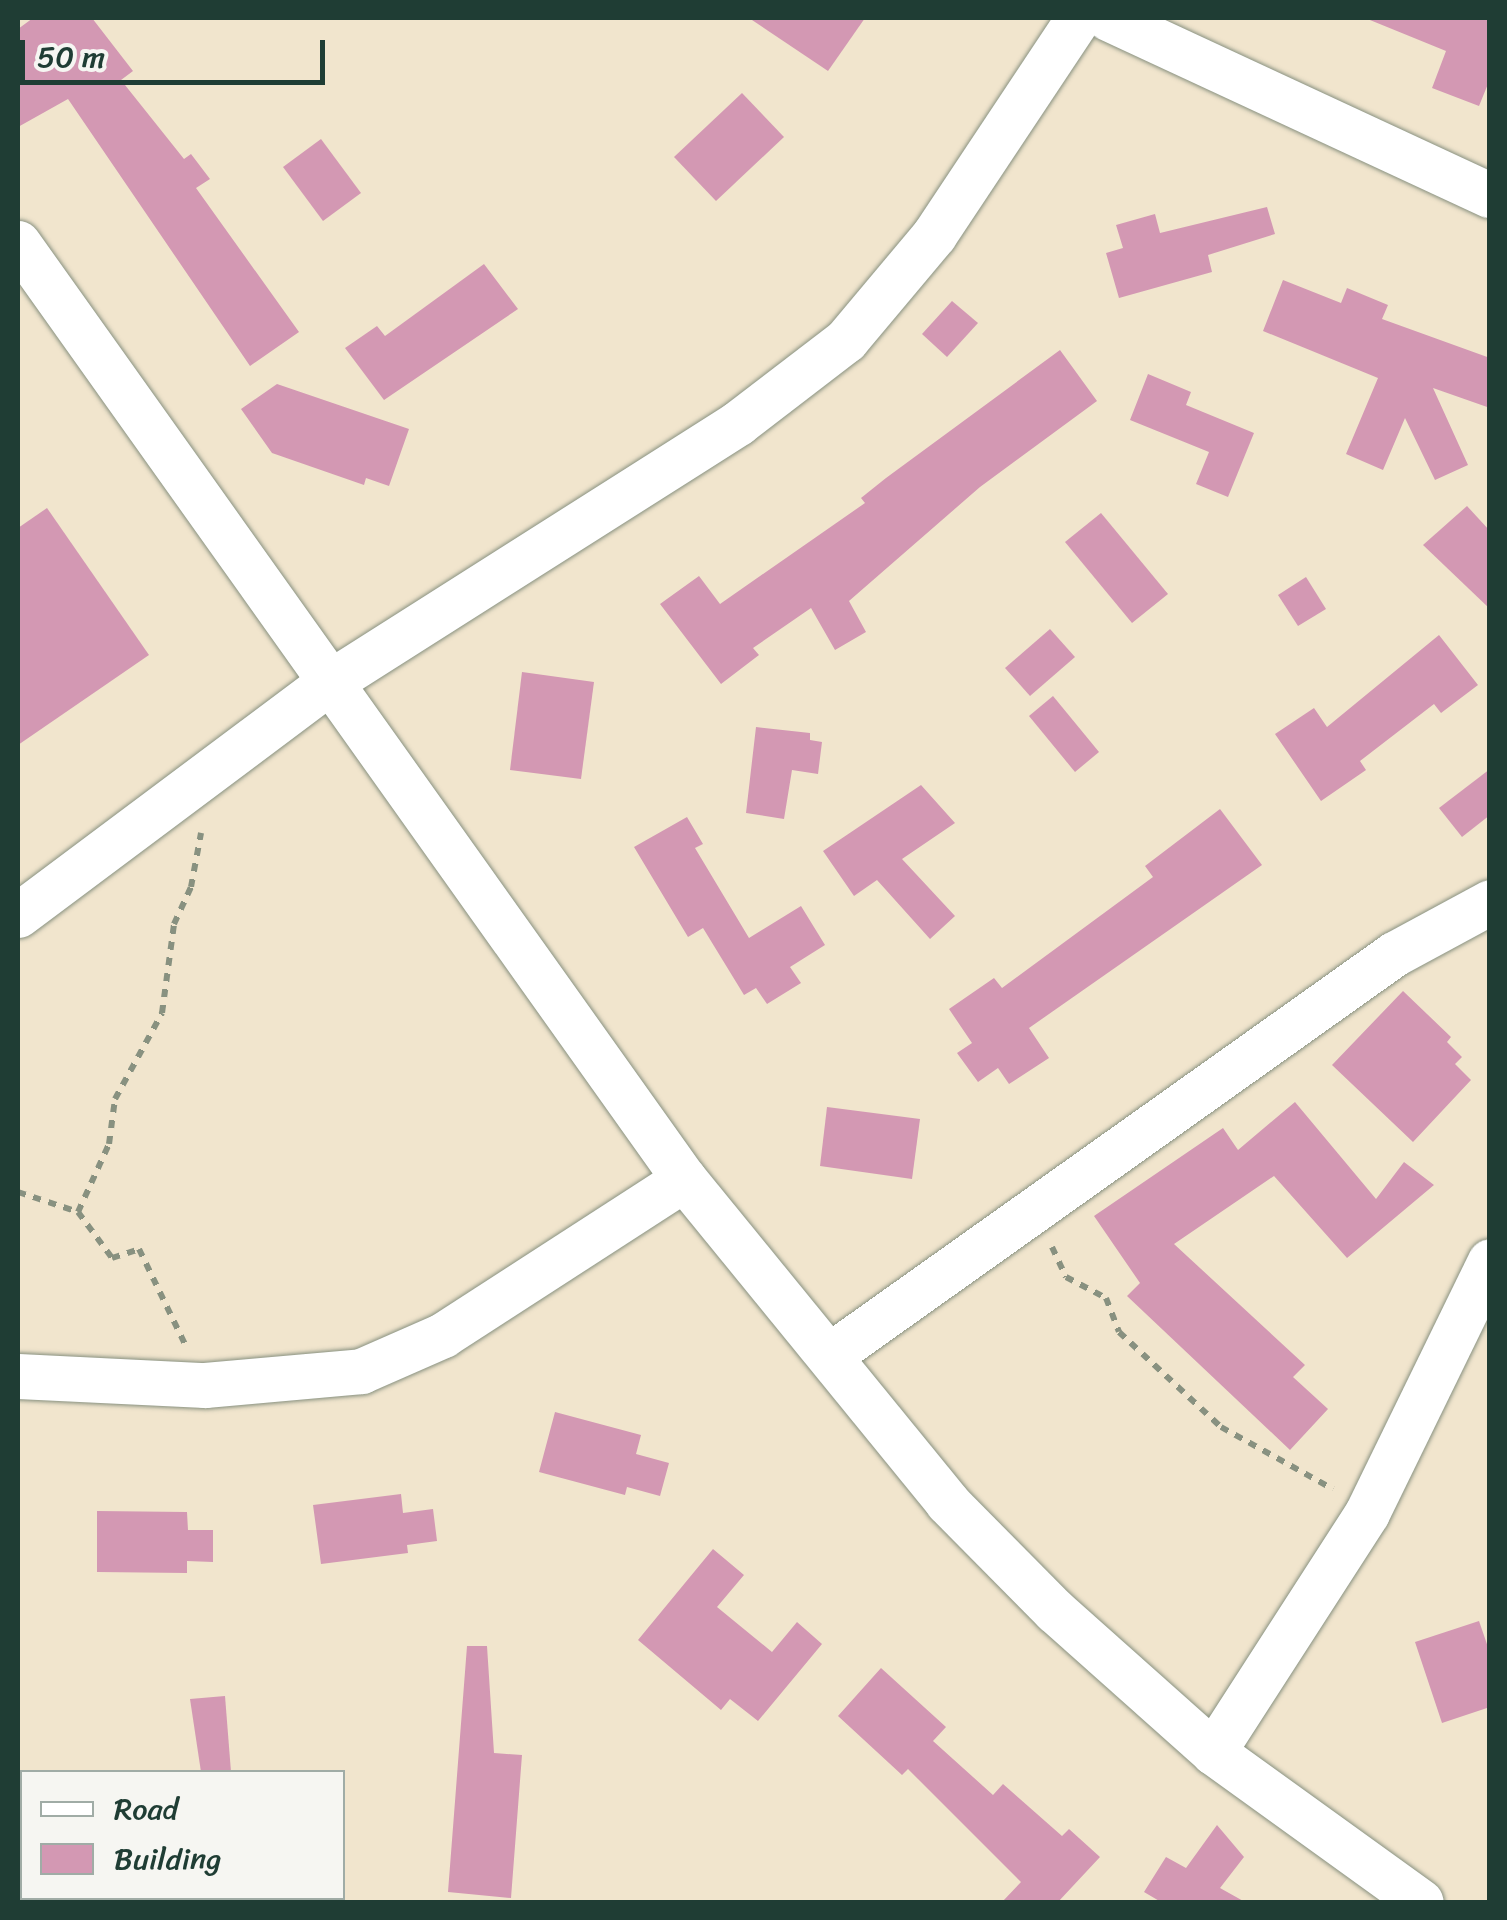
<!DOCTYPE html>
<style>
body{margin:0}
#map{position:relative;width:1507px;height:1920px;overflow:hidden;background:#f1e5cd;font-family:Sriracha,sans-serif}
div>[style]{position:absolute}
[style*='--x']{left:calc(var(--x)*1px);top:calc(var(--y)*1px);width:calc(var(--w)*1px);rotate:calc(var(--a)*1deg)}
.building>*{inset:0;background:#d398b3}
.path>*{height:6px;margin-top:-3px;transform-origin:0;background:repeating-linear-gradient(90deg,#889180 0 8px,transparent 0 16px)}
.roads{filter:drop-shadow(0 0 2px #889180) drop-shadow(0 0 2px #889180)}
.minor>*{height:45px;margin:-22.5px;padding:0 22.5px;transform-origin:22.5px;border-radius:22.5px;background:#fff}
span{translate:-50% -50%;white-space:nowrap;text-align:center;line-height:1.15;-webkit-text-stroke:8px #f6f6f2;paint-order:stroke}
.frame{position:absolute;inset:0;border:20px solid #1f3d34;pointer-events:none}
.legend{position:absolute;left:20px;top:1770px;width:325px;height:130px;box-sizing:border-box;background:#f6f6f2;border:2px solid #a0aca6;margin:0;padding:12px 18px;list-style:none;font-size:30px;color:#1f3d34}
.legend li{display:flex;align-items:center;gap:20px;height:50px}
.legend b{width:50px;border:2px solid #a0aca6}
.scale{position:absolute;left:20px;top:40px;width:305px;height:45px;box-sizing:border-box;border:5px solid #1f3d34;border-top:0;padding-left:12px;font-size:30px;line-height:35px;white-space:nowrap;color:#1f3d34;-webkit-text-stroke:8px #f6f6f2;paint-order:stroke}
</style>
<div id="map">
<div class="building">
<i style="clip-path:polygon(33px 18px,92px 18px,133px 71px,121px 80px,184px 159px,191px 154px,210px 179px,196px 188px,299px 332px,250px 366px,68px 99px,18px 127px,18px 29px)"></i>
<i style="clip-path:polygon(749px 18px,865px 18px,828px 71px)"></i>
<i style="clip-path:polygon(1365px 18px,1490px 18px,1490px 79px,1479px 106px,1432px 88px,1446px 51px)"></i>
<i style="clip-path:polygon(742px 93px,784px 137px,716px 201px,674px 157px)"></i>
<i style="clip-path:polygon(321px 139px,361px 193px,323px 221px,283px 167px)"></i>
<i style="clip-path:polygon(1267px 207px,1275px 234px,1208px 255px,1212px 272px,1119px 298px,1106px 253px,1123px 248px,1116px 225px,1155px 214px,1160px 233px)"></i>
<i style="clip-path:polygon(484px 264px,518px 309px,384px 400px,345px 348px,377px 326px,385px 336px)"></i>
<i style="clip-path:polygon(1283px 280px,1341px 303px,1347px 288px,1388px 305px,1382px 319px,1490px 358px,1490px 408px,1433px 388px,1468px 465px,1435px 480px,1405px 418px,1383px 470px,1346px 454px,1378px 378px,1263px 331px)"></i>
<i style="clip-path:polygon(952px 301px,978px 323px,947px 357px,922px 334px)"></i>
<i style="clip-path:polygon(1060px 350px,1097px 401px,980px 487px,849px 601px,866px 632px,835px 650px,811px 608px,753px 648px,759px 655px,721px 684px,660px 604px,699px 576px,720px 604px,865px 503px,861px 498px,886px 478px)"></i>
<i style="clip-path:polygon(1148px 374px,1191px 392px,1186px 405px,1254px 433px,1228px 497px,1196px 484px,1209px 452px,1130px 420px)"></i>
<i style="clip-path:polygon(277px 384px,409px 429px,389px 486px,366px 478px,364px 485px,272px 453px,241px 409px)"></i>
<i style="clip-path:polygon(1467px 506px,1490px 531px,1490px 609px,1423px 545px)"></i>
<i style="clip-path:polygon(47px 508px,149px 655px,18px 745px,18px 528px)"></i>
<i style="clip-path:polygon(1101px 513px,1168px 594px,1132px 623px,1065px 542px)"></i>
<i style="clip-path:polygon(1306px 577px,1326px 609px,1298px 626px,1278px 595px)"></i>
<i style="clip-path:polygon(1050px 629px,1075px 657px,1030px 696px,1005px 668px)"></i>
<i style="clip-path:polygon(1439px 635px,1478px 685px,1441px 713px,1434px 704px,1360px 761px,1366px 770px,1321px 801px,1275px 734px,1314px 708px,1327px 727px)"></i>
<i style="clip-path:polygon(522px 672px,594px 682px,581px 779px,510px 770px)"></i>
<i style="clip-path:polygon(1053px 696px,1099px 752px,1075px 772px,1029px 716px)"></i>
<i style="clip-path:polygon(756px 727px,810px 733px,810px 740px,822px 742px,818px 774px,792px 770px,784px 819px,746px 813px)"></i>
<i style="clip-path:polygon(1490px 769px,1490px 815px,1462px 837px,1439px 808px)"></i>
<i style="clip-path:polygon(921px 785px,955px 823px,902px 859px,955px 916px,930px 939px,877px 880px,854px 896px,823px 851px)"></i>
<i style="clip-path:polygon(1220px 809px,1262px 865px,1029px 1028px,1049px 1058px,1009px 1084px,998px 1068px,978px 1082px,957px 1053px,972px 1043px,949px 1009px,994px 978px,1002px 988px,1153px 877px,1145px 866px)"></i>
<i style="clip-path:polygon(687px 817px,703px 844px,695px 848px,749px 938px,801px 906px,825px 945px,790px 967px,801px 983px,767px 1004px,756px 988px,744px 995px,703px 928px,688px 937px,634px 847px)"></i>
<i style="clip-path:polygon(1403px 991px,1451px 1037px,1447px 1042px,1462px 1057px,1455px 1064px,1471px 1080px,1413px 1142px,1332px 1065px)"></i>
<i style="clip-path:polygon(1295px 1102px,1376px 1199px,1404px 1162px,1434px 1185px,1347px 1258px,1274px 1176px,1174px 1244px,1305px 1365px,1293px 1377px,1328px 1409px,1290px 1450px,1127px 1296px,1140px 1283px,1094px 1216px,1223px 1128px,1238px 1150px)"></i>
<i style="clip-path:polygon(827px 1107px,920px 1119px,912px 1179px,820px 1166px)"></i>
<i style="clip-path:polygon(555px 1412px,641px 1435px,636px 1454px,669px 1463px,660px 1496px,627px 1487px,625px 1495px,539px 1472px)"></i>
<i style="clip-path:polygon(401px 1494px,403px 1513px,433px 1509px,437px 1541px,407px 1545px,408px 1553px,321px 1564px,313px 1505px)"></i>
<i style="clip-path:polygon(97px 1511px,187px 1512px,188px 1530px,213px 1530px,213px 1562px,187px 1561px,187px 1573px,97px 1572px)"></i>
<i style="clip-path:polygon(713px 1549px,744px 1575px,717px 1607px,772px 1652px,797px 1622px,822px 1644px,758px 1721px,730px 1699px,721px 1710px,638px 1640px)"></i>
<i style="clip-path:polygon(1479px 1621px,1490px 1653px,1490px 1707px,1442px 1723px,1415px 1642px)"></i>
<i style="clip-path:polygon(467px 1646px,487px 1646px,494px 1753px,522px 1755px,511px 1898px,448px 1892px)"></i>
<i style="clip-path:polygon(881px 1668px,946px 1727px,933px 1741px,993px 1795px,1003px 1784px,1062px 1836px,1069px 1829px,1100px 1857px,1058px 1902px,1002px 1902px,1021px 1882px,908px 1769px,902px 1775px,838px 1716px)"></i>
<i style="clip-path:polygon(225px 1696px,231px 1772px,201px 1772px,190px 1699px)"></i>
<i style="clip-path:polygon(1217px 1825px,1244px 1857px,1220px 1888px,1245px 1902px,1161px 1902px,1144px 1892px,1166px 1857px,1186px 1868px)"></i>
</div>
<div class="path">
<i style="--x:18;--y:1192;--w:63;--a:18.4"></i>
<i style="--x:78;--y:1212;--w:57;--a:53.5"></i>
<i style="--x:112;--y:1258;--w:28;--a:-18"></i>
<i style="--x:139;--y:1249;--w:106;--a:64.2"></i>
<i style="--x:78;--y:1212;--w:75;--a:-65.5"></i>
<i style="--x:109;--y:1144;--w:45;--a:-82.4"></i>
<i style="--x:115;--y:1099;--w:98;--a:-61.3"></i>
<i style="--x:162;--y:1013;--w:90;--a:-82.3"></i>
<i style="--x:174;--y:924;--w:41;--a:-65.3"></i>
<i style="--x:191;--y:887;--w:55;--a:-79.5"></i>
<i style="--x:1052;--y:1247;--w:33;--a:65"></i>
<i style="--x:1066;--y:1277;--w:45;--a:27.7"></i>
<i style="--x:1106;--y:1298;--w:36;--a:69"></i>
<i style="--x:1119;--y:1332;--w:139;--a:43"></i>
<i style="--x:1221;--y:1427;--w:128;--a:29"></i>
</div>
<div class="roads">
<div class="minor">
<i style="--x:1108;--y:18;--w:421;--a:24.9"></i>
<i style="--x:18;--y:243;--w:1149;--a:54.57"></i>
<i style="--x:684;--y:1179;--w:417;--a:50.8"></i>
<i style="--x:947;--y:1502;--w:153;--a:45.3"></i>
<i style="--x:1055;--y:1611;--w:212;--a:41.7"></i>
<i style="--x:1213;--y:1752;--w:256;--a:35.8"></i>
<i style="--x:18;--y:915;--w:386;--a:-36.8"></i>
<i style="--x:327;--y:684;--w:487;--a:-32.4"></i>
<i style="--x:738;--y:423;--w:136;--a:-37.5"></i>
<i style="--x:846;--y:340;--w:137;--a:-50"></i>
<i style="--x:934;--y:235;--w:260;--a:-56.4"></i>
<i style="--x:830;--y:1355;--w:692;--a:-35.41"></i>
<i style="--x:1394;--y:954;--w:109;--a:-28.4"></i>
<i style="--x:18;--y:1376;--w:187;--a:2.8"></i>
<i style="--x:205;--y:1385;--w:157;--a:-5.1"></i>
<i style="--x:361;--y:1371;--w:90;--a:-23.7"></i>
<i style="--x:443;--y:1335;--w:287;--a:-32.9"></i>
<i style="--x:1213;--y:1752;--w:284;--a:-57.2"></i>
<i style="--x:1367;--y:1513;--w:280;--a:-64"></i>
</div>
</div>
<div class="frame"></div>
<ul class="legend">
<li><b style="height:12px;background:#fff"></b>Road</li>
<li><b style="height:28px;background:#d398b3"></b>Building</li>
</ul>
<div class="scale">50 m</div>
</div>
